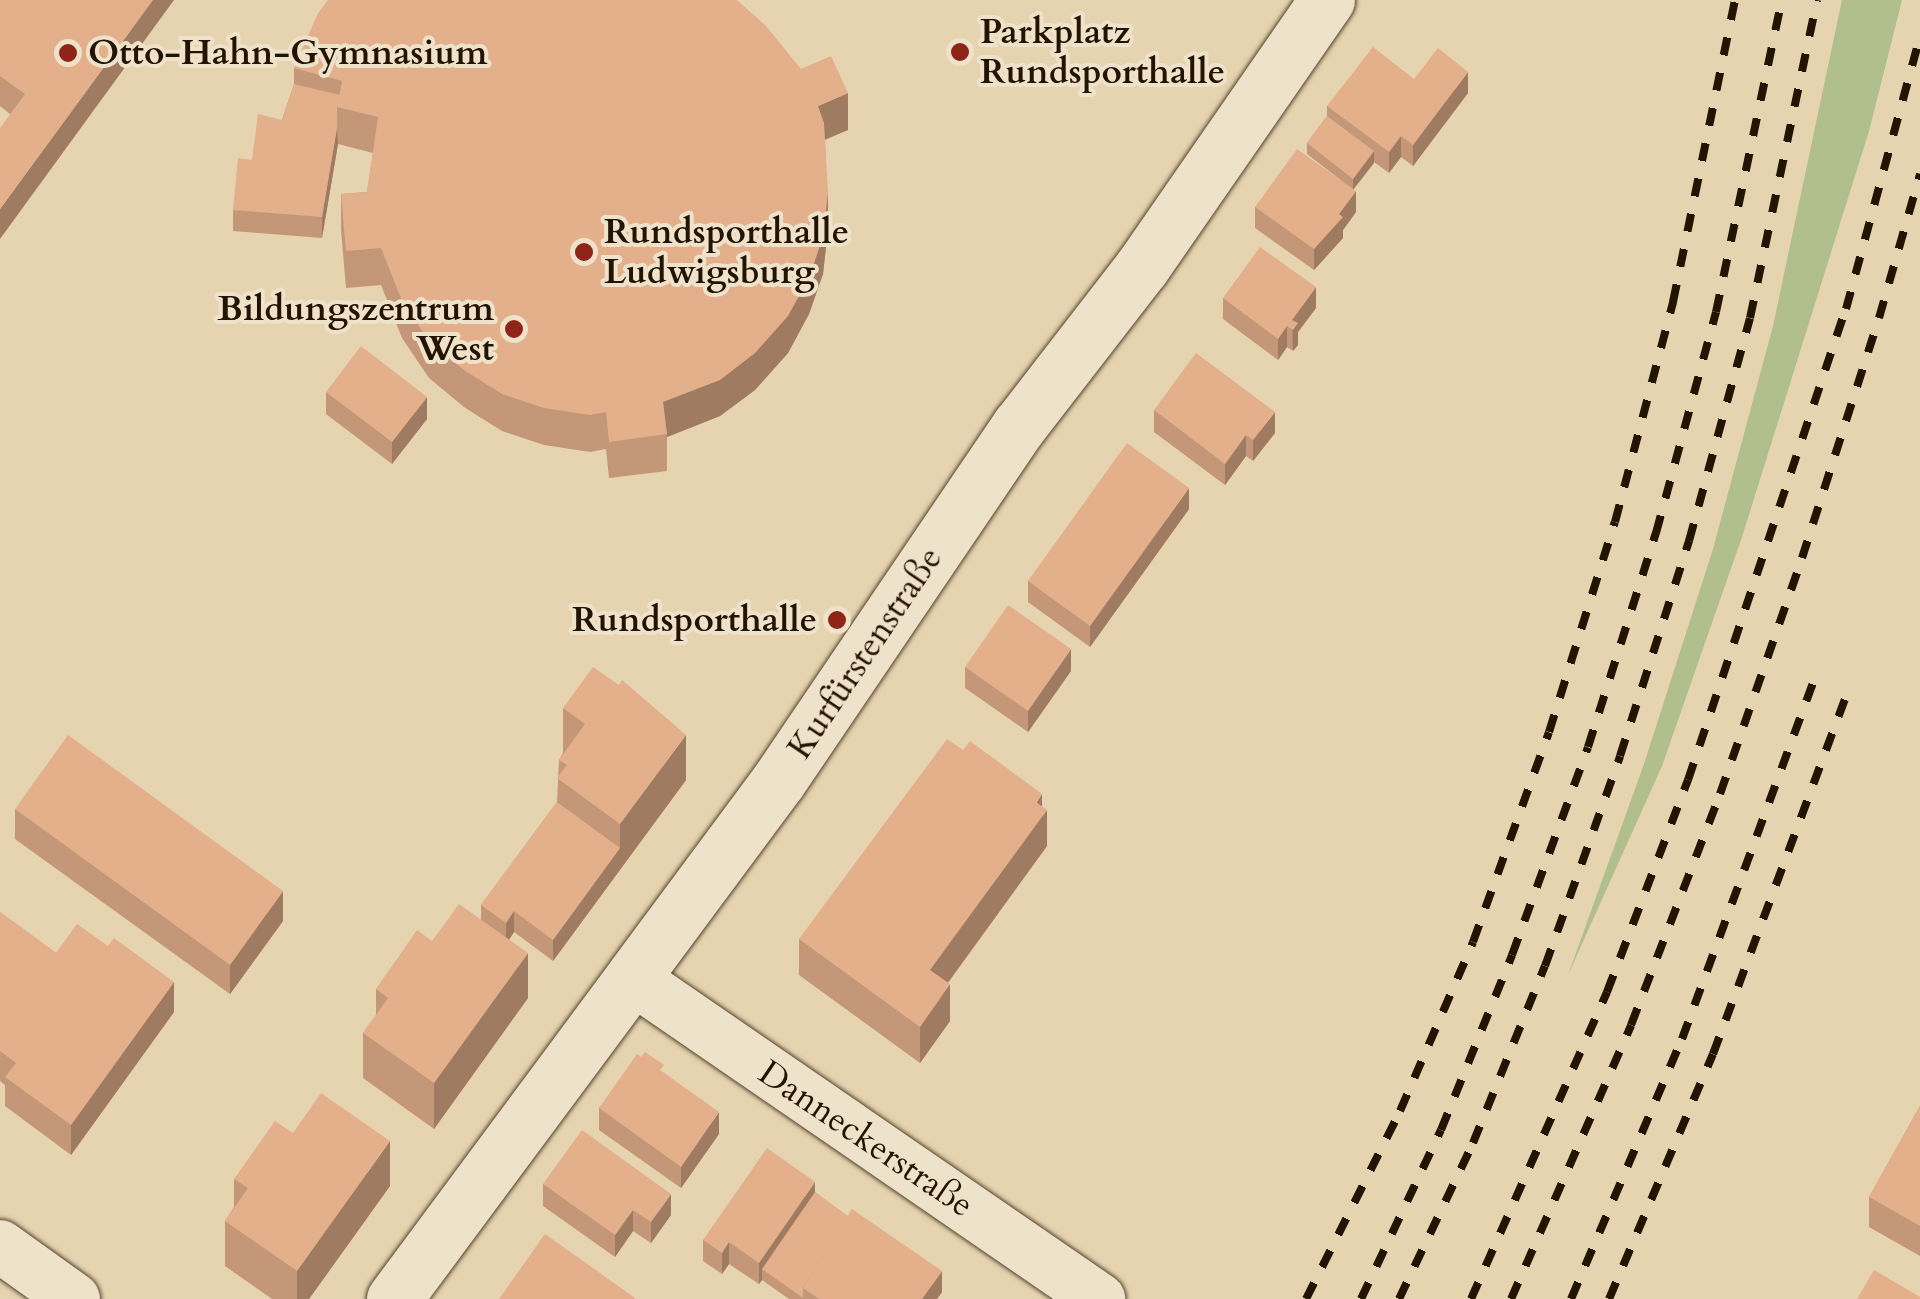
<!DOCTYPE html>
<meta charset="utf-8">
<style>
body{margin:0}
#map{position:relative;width:1920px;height:1299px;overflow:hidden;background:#e6d3af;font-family:Cardo,serif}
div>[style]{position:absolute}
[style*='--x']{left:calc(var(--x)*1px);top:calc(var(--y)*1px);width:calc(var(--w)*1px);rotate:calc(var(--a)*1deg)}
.green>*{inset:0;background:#b1be8e}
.roads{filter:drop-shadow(0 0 2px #54442d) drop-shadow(0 0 2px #54442d)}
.street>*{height:52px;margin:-26px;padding:0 26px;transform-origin:26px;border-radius:26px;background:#efe2cb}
.secondary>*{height:55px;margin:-27.5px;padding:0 27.5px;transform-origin:27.5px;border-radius:27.5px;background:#efe2cb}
.rail>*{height:8px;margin-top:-4px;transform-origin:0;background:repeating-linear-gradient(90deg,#231402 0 18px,transparent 0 36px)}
.wall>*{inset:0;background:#c39778}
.shaded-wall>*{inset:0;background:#9f7b61}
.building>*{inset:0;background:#e3b08b}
.dots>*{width:28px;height:28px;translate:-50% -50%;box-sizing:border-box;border:5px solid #efe2cb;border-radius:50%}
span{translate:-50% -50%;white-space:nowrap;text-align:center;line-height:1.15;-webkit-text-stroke:8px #efe2cb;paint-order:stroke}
.poi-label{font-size:35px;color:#231402;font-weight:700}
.left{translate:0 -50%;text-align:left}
.right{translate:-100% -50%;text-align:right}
.street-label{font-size:35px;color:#231402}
</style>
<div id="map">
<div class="green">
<i style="clip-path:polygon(1842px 0,1902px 0,1869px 131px,1742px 537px,1662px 766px,1568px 975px,1644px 764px,1713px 549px,1773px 326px)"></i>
</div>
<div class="roads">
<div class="street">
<i style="--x:632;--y:978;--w:567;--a:34.5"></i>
<i style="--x:0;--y:1246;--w:91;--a:35.6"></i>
</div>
<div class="secondary">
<i style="--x:394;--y:1299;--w:646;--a:-53.43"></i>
<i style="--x:779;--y:780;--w:428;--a:-55.9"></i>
<i style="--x:1019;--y:426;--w:201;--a:-52.3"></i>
<i style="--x:1142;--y:267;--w:325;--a:-55.3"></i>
</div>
</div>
<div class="rail">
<i style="--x:1306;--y:1299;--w:210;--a:-63.4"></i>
<i style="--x:1400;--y:1111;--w:184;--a:-66.6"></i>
<i style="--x:1473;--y:942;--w:223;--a:-70.1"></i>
<i style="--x:1549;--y:732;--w:220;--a:-72.6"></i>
<i style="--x:1615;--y:522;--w:228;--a:-75.2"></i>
<i style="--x:1673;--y:302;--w:308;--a:-78.4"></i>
<i style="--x:1361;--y:1299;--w:187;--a:-64.7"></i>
<i style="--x:1441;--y:1130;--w:189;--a:-67.9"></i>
<i style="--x:1512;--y:955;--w:221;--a:-69.9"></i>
<i style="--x:1588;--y:747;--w:225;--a:-72.4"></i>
<i style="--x:1656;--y:533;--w:229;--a:-74.8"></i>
<i style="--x:1716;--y:312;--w:319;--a:-78.1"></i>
<i style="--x:1399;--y:1299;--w:173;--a:-64.6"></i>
<i style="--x:1473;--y:1143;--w:191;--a:-67.9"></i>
<i style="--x:1545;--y:966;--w:223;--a:-70.3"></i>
<i style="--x:1620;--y:756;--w:226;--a:-72.2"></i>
<i style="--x:1689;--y:541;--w:231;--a:-74.7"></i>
<i style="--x:1750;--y:318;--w:325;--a:-78.1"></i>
<i style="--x:1471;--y:1299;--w:336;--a:-66.1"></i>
<i style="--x:1607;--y:992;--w:227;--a:-69.1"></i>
<i style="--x:1688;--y:780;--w:497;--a:-71.5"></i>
<i style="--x:1846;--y:309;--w:283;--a:-74.8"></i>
<i style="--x:1511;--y:1299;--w:299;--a:-66.3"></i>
<i style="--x:1631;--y:1025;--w:248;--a:-68.9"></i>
<i style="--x:1720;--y:794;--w:250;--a:-70.8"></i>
<i style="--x:1802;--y:558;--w:252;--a:-72.2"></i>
<i style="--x:1879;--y:318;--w:150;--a:-74.1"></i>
<i style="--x:1571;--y:1299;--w:283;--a:-66.9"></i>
<i style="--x:1682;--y:1039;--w:386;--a:-69.8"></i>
<i style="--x:1609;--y:1299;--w:266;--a:-67"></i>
<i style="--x:1713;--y:1054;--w:390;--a:-69.6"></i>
</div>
<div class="wall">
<i style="clip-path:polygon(0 0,174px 0,10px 114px,0 106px)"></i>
<i style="clip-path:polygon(294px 68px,848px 130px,825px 140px,828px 229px,823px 274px,809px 314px,788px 353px,755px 390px,720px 416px,667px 437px,667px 471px,609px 478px,606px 449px,590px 452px,544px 445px,502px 431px,464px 407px,429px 378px,402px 338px,381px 285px,346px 288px,341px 230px,341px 194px,367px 192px,373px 153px,338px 144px,322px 238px,233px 231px,233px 210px,252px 160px,282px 120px,294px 84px)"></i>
<i style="clip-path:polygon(1414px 79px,1468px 93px,1413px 166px,1401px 157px,1389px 173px,1374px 162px,1353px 189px,1356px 212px,1343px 230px,1343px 238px,1314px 270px,1255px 228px,1255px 207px,1342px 181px,1307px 154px,1307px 143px,1327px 116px,1327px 106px)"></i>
<i style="clip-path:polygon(1223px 298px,1316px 308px,1298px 332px,1298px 345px,1293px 351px,1287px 347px,1278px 360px,1223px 319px)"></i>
<i style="clip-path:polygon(326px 392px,427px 419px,392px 464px,326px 414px)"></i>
<i style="clip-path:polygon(1154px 410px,1275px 433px,1253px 461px,1246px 456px,1225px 485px,1154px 432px)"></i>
<i style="clip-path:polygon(1189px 509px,1090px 647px,1028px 602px,1028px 581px)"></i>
<i style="clip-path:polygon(965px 667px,1071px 671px,1028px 732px,965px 688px)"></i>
<i style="clip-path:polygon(563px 708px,686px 780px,553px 961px,514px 932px,509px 940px,528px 998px,434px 1129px,363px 1078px,363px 1033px,376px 1015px,376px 989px,432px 941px,481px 920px,481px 905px,557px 802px,559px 760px,563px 753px)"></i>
<i style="clip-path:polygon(1042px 806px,1047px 846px,948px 983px,950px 1021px,920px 1063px,799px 975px,799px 939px)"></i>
<i style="clip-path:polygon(15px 809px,283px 921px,230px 994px,15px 839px)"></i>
<i style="clip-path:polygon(0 912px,56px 953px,174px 1012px,71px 1155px,5px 1106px,5px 1085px,0 1081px)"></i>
<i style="clip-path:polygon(664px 1073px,719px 1134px,681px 1188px,599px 1130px,599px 1108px)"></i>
<i style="clip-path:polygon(1920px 1106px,1920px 1256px,1869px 1227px,1869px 1197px)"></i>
<i style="clip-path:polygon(293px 1133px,390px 1186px,309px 1299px,272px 1299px,225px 1266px,225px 1221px,234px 1207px,234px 1179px)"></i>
<i style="clip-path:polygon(543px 1184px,671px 1215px,651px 1243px,633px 1231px,615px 1257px,543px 1206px)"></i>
<i style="clip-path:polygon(815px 1192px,942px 1292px,937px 1299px,789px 1299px,762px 1280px,759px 1284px,729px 1264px,722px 1274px,703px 1261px,703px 1240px)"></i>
</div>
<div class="shaded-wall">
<i style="clip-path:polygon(153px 0,174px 0,0 239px,0 209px)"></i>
<i style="clip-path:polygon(1468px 72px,1468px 93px,1413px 166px,1413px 145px)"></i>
<i style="clip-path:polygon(848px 93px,848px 130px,818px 142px,818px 106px)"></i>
<i style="clip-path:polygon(337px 128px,338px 144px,322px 238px,322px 217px)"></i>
<i style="clip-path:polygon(1401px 136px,1401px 157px,1389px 173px,1389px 152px)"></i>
<i style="clip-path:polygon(1374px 151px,1374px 163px,1353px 190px,1353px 179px)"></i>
<i style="clip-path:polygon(1356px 191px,1356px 212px,1343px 230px,1343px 238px,1314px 270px,1314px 249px)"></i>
<i style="clip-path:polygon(828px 193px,828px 229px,823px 274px,809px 314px,788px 353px,755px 390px,720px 416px,667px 437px,663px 402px)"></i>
<i style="clip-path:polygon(1316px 287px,1316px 308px,1298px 332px,1298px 345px,1293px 351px,1292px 320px)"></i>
<i style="clip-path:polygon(1287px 326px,1287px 347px,1278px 360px,1278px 339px)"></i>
<i style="clip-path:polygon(427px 397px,427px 419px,392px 464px,392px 442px)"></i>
<i style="clip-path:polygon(1275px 412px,1275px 433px,1253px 461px,1253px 440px)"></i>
<i style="clip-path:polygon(1246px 435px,1246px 456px,1225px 485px,1225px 464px)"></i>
<i style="clip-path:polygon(1189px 488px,1189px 509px,1090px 647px,1090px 626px)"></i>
<i style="clip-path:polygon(1071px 649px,1071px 671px,1028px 732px,1028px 711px)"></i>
<i style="clip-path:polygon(686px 735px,686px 780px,553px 961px,553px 940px,620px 848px,620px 824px)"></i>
<i style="clip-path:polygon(1042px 794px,1042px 817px,1047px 810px,1047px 846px,930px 1007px,930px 970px)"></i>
<i style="clip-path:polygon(283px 891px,283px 921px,230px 994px,230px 965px)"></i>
<i style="clip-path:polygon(514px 911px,514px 932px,506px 944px,506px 923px)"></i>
<i style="clip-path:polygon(528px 953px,528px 998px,434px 1129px,434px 1083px)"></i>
<i style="clip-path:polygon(174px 982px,174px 1012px,71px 1155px,71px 1125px)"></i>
<i style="clip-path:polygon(950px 984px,950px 1021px,920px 1063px,920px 1027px)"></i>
<i style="clip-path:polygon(719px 1112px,719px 1134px,681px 1188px,681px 1167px)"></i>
<i style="clip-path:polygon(390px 1141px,390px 1186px,309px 1299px,297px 1299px,297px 1271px)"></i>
<i style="clip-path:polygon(815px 1182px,815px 1204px,762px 1269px,762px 1280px,759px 1284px,759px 1263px)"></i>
<i style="clip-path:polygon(671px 1194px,671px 1215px,651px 1243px,651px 1222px)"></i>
<i style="clip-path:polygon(633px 1210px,633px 1231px,615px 1257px,615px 1235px)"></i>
<i style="clip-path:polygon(729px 1242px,729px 1264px,722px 1274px,722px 1253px)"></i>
<i style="clip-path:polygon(942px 1271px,942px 1292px,937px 1299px,922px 1299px)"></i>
</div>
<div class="building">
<i style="clip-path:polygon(0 0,153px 0,0 209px,0 128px,25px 94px,0 76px)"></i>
<i style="clip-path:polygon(328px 0,737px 0,766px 26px,801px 69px,831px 56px,848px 93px,818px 106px,824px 123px,828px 193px,823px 237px,809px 278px,788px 316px,755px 353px,720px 380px,663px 402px,667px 434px,609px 442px,606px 412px,590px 415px,544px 408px,502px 394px,464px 370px,429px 341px,402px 301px,381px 248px,346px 251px,341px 194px,367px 192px,378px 117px,337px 107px,342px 81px,294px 68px,318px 13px)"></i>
<i style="clip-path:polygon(1373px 47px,1414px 79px,1438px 48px,1468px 72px,1413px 145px,1401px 136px,1389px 152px,1327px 106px)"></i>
<i style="clip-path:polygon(294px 84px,340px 95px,337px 107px,337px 128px,322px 217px,233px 210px,238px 158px,252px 160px,258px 114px,282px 120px)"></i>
<i style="clip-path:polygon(1327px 116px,1374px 151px,1353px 179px,1307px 143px)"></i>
<i style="clip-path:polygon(1297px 149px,1356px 191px,1339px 214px,1343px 217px,1314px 249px,1255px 207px)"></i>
<i style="clip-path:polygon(1260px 247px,1316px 287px,1292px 320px,1298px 323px,1293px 330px,1287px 326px,1278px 339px,1223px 298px)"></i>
<i style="clip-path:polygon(361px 346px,427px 397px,392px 442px,326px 392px)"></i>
<i style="clip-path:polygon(1196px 353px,1275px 412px,1253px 440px,1246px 435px,1225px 464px,1154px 410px)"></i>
<i style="clip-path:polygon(1127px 443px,1189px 488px,1090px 626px,1028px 581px)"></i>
<i style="clip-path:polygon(1008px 605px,1071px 649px,1028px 711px,965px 667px)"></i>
<i style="clip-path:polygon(593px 667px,619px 685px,622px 680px,686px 735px,620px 824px,557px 778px,567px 765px,559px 760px,585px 724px,563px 708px)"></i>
<i style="clip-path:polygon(68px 735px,283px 891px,230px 965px,15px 809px)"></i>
<i style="clip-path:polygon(947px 739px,963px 750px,970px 741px,1042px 794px,1036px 802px,1047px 810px,930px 970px,950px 984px,920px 1027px,799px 939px)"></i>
<i style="clip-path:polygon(557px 802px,620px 848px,553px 940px,514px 911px,506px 923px,481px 905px)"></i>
<i style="clip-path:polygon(459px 904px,528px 953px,434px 1083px,363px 1033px,388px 998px,376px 989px,417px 930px,432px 941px)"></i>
<i style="clip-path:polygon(0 912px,56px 953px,77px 924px,108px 946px,114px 938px,174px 982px,71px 1125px,5px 1077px,16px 1063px,0 1051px)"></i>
<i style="clip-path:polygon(645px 1052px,664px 1065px,660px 1070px,719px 1112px,681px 1167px,599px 1108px,637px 1054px,641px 1057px)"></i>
<i style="clip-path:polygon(321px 1093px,390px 1141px,297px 1271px,225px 1221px,248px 1188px,234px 1179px,275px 1121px,293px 1133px)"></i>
<i style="clip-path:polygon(1920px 1106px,1920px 1226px,1869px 1197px)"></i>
<i style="clip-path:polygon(582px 1130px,671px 1194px,651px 1222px,633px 1210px,615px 1235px,543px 1184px)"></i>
<i style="clip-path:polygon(767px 1148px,815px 1182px,759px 1263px,729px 1242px,722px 1253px,703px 1240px)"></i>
<i style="clip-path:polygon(815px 1192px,848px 1216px,803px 1288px,803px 1298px,762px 1269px)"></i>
<i style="clip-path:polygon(852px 1209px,942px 1271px,922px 1299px,819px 1299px,803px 1288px)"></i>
<i style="clip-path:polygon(545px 1234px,635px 1298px,634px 1299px,499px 1299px)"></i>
<i style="clip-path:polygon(1874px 1270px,1920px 1297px,1920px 1299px,1857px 1299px)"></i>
</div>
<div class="dots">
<i style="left:960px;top:52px;background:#8f2418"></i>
<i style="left:68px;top:53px;background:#8f2418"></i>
<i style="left:584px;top:252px;background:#8f2418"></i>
<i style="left:514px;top:329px;background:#8f2418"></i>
<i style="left:837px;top:620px;background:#8f2418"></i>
</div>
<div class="poi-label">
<span class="left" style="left:980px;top:52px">Parkplatz<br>Rundsporthalle</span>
<span class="left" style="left:88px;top:53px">Otto-Hahn-Gymnasium</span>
<span class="left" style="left:604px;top:252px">Rundsporthalle<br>Ludwigsburg</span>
<span class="right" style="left:494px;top:329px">Bildungszentrum<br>West</span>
<span class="right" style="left:817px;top:620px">Rundsporthalle</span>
</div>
<div class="street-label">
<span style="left:865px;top:653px;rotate:-56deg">Kurfürstenstraße</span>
<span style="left:866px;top:1139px;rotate:34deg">Danneckerstraße</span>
</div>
</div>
